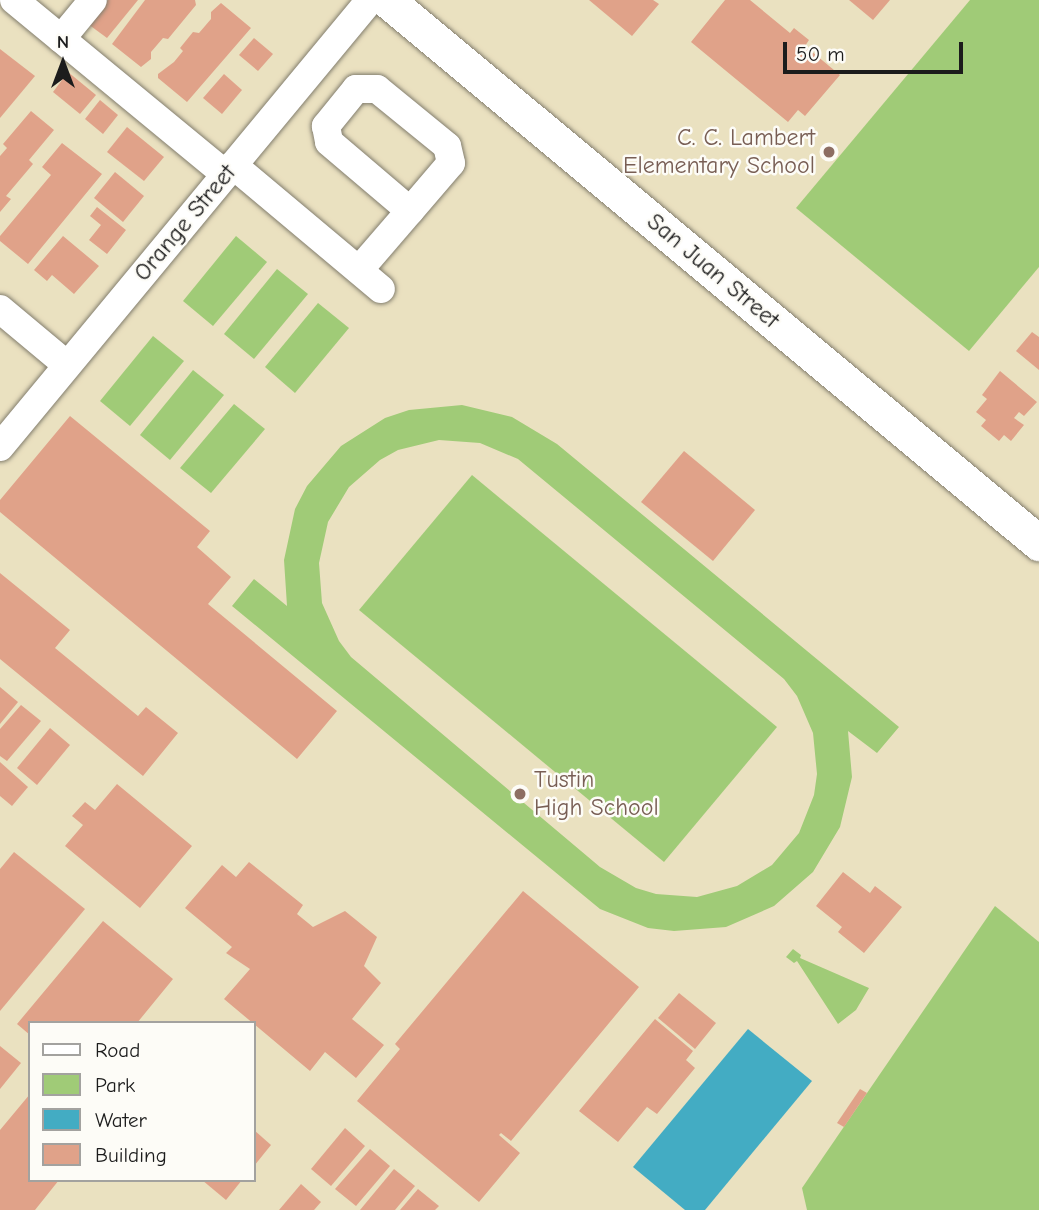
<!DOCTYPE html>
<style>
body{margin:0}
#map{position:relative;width:1039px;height:1210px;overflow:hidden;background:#eae1c0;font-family:"Comic Neue",sans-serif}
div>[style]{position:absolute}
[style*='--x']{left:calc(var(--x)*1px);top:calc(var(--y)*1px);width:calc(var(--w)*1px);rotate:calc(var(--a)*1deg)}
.green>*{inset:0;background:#a0cb77}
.water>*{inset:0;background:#43acc3}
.building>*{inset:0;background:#e0a289}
.roads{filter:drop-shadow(0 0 2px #837e6e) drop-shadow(0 0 2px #837e6e)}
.minor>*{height:28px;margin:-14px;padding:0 14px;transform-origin:14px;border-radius:14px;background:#fff}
.major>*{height:35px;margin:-17.5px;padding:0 17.5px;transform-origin:17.5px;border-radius:17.5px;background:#fff}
.dots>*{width:19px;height:19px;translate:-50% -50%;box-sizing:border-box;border:4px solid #fdfcf7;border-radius:50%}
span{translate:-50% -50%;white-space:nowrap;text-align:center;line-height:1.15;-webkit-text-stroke:5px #fdfcf7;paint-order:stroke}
.education-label{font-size:24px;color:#785e54}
.right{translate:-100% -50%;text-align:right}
.left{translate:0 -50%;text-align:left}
.street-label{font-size:24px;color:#1c1c1c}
.legend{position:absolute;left:28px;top:1021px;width:228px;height:161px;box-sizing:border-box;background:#fdfcf7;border:2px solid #a3a29f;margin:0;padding:9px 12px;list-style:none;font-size:21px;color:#1c1c1c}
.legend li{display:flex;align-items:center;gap:14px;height:35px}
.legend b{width:35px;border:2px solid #a3a29f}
.north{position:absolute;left:28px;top:28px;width:70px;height:70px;-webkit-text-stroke:5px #fdfcf7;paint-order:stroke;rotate:0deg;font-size:19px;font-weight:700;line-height:28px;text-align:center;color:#1c1c1c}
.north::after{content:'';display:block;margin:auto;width:24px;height:32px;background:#1c1c1c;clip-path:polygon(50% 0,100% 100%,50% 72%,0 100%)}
.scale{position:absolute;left:783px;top:42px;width:180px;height:32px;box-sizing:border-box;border:4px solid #1c1c1c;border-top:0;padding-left:9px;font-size:21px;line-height:24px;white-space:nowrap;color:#1c1c1c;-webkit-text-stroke:5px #fdfcf7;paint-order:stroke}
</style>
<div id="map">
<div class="green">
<i style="clip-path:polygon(970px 0,1039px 0,1039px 267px,969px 351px,796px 208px)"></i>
<i style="clip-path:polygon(236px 236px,267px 262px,213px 326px,183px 301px)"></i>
<i style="clip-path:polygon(277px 269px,308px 294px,254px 359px,224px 334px)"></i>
<i style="clip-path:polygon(318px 303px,349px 328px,295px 393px,265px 367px)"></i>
<i style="clip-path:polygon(153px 336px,184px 361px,130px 426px,100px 401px)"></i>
<i style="clip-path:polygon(193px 370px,224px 395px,170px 460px,140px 435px)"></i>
<i style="clip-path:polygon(234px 404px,265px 429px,211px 493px,180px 468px)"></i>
<i style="clip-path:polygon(evenodd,462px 405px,512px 417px,557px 444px,899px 727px,877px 753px,848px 731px,852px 777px,840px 827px,813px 872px,774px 906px,726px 927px,674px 931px,648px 928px,600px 909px,232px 606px,254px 579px,287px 606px,284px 560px,295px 509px,307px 486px,341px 446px,385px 418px,409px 410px,462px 405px,439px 440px,480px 443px,518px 459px,784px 679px,797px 696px,813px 733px,817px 774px,814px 795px,799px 833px,772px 865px,737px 886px,697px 897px,656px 894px,636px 888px,600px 867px,351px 657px,339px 641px,322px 603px,319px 563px,328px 522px,349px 487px,380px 460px,398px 450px,439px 440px)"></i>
<i style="clip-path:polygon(472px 475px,777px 727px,664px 862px,359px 610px)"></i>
<i style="clip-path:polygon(995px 906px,1039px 942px,1039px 1210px,807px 1210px,802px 1188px)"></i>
<i style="clip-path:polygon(793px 949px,801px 955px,800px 958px,869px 988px,856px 1010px,838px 1024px,797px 961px,794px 963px,786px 957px)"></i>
</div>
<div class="water">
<i style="clip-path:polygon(748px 1029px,812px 1081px,705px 1210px,685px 1210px,633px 1167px)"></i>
</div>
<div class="building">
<i style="clip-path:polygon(108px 0,138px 0,107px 38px,88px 24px)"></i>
<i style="clip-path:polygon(145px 0,195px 0,196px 5px,168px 39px,163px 38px,151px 52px,151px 59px,141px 67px,112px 44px)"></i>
<i style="clip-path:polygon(589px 0,653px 0,659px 4px,632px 36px)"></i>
<i style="clip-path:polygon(725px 0,750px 0,790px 33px,794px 28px,809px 40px,805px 46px,840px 75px,805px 116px,798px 110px,788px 122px,691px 42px)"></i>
<i style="clip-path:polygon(849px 0,890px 0,873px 20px)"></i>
<i style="clip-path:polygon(221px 3px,251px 28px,187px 102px,158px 78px,158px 74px,174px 62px,183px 51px,180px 48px,193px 32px,199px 33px,211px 19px,211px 12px)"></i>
<i style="clip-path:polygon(254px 38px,273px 54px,258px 71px,239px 55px)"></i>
<i style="clip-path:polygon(0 49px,35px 76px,0 118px)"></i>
<i style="clip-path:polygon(68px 72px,96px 95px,80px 114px,53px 92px)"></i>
<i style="clip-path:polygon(224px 74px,242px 90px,222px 114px,203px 98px)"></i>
<i style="clip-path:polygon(100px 100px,118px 115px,103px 134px,85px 119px)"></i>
<i style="clip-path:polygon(31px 111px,54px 130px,29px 160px,33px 164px,6px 196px,11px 199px,0 212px,0 156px,7px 148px,3px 144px)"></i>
<i style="clip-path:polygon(127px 127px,164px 157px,144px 181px,107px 152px)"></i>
<i style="clip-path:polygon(62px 143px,102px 174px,28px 264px,0 241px,0 236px,51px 175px,42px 167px)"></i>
<i style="clip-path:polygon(115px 172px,144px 196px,123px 222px,94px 198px)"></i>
<i style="clip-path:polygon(97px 207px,126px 230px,107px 254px,89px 240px,101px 225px,90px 216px)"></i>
<i style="clip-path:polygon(63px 236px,99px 266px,74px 294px,52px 275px,47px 281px,34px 270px)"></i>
<i style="clip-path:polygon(1032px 332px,1039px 337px,1039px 370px,1016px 351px)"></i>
<i style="clip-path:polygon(1000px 371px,1037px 402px,1024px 416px,1019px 412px,1014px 418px,1024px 425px,1011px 441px,1004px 435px,999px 441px,981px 426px,986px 420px,976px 412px,987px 399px,982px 395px)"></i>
<i style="clip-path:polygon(70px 416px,210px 531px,197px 547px,231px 577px,208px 604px,337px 711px,297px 759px,0 512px,0 500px)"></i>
<i style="clip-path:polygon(684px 451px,755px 510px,713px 561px,641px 502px)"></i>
<i style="clip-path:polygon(0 573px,70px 630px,55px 648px,138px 716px,146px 707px,178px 733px,143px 776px,0 659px)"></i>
<i style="clip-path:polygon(0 687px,18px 702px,0 724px)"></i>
<i style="clip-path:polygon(21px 705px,41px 721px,7px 761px,0 756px,0 729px)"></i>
<i style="clip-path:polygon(50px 728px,70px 745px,37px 785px,17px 768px)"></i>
<i style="clip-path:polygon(0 762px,28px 787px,12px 806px,0 796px)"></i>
<i style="clip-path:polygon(117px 784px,192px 846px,140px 908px,65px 846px,83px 825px,72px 816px,85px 802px,95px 810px)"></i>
<i style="clip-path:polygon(14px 852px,85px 909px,0 1011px,0 869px)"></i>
<i style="clip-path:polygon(249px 862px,303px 905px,297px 914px,313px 927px,345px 911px,377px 937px,364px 966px,381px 983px,352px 1019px,384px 1045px,356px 1078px,325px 1052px,310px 1071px,224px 999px,250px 969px,226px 953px,232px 947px,185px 908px,222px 865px,236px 877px)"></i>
<i style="clip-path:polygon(843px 872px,870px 893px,875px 886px,902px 907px,864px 953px,838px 932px,842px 927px,816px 906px)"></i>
<i style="clip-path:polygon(523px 891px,639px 987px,511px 1141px,501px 1133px,499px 1135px,520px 1153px,479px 1202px,357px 1101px,400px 1049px,395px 1044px)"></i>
<i style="clip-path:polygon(103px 921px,173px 979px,137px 1023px,30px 1023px,30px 1035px,17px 1024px)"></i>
<i style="clip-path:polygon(679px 993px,716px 1023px,695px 1049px,658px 1018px)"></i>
<i style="clip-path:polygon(655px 1019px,693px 1051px,686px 1060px,695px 1068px,657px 1114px,647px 1107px,618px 1142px,579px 1111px)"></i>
<i style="clip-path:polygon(0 1046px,21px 1063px,0 1089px)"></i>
<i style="clip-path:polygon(860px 1089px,867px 1093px,844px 1127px,837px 1123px)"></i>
<i style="clip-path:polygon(30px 1094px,30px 1180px,59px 1180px,35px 1210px,0 1210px,0 1130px)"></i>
<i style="clip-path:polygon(345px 1128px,365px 1146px,331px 1186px,311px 1169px)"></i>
<i style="clip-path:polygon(254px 1130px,271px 1145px,254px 1166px)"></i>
<i style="clip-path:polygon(370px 1149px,390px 1166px,356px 1206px,335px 1189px)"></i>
<i style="clip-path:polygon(394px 1169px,415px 1186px,395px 1210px,360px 1210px)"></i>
<i style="clip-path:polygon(202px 1180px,242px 1180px,226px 1200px)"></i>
<i style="clip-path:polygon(301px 1184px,321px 1202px,314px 1210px,279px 1210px)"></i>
<i style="clip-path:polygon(418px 1189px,439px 1206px,435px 1210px,400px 1210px)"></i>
</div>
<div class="roads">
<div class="minor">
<i style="--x:14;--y:0;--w:273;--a:39.5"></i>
<i style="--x:61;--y:39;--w:50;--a:-50.6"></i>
<i style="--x:233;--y:165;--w:193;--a:40"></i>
<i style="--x:359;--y:270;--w:78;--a:-49.2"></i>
<i style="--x:410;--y:211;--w:63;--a:-49.5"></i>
<i style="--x:451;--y:163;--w:17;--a:-103"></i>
<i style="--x:447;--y:146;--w:90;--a:-140.8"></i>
<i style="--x:377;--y:89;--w:21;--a:180"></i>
<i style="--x:356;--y:89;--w:48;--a:129"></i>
<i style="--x:326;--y:126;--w:16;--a:79"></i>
<i style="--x:329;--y:142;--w:106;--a:40.4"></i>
<i style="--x:0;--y:309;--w:87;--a:39.9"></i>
<i style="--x:0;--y:447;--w:580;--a:-50.38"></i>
</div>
<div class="major">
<i style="--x:387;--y:0;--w:849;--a:39.79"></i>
</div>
</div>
<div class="dots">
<i style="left:829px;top:152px;background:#8d6e63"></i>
<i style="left:520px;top:794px;background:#8d6e63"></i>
</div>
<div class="education-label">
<span class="right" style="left:815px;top:152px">C. C. Lambert<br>Elementary School</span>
<span class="left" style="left:534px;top:794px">Tustin<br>High School</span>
</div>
<div class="street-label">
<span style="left:185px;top:223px;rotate:-50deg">Orange Street</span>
<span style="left:713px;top:271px;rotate:40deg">San Juan Street</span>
</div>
<ul class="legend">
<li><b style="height:9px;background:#fff"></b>Road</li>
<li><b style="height:19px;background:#a0cb77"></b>Park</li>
<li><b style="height:19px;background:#43acc3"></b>Water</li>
<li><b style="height:19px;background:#e0a289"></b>Building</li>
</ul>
<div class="north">N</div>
<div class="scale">50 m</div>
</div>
